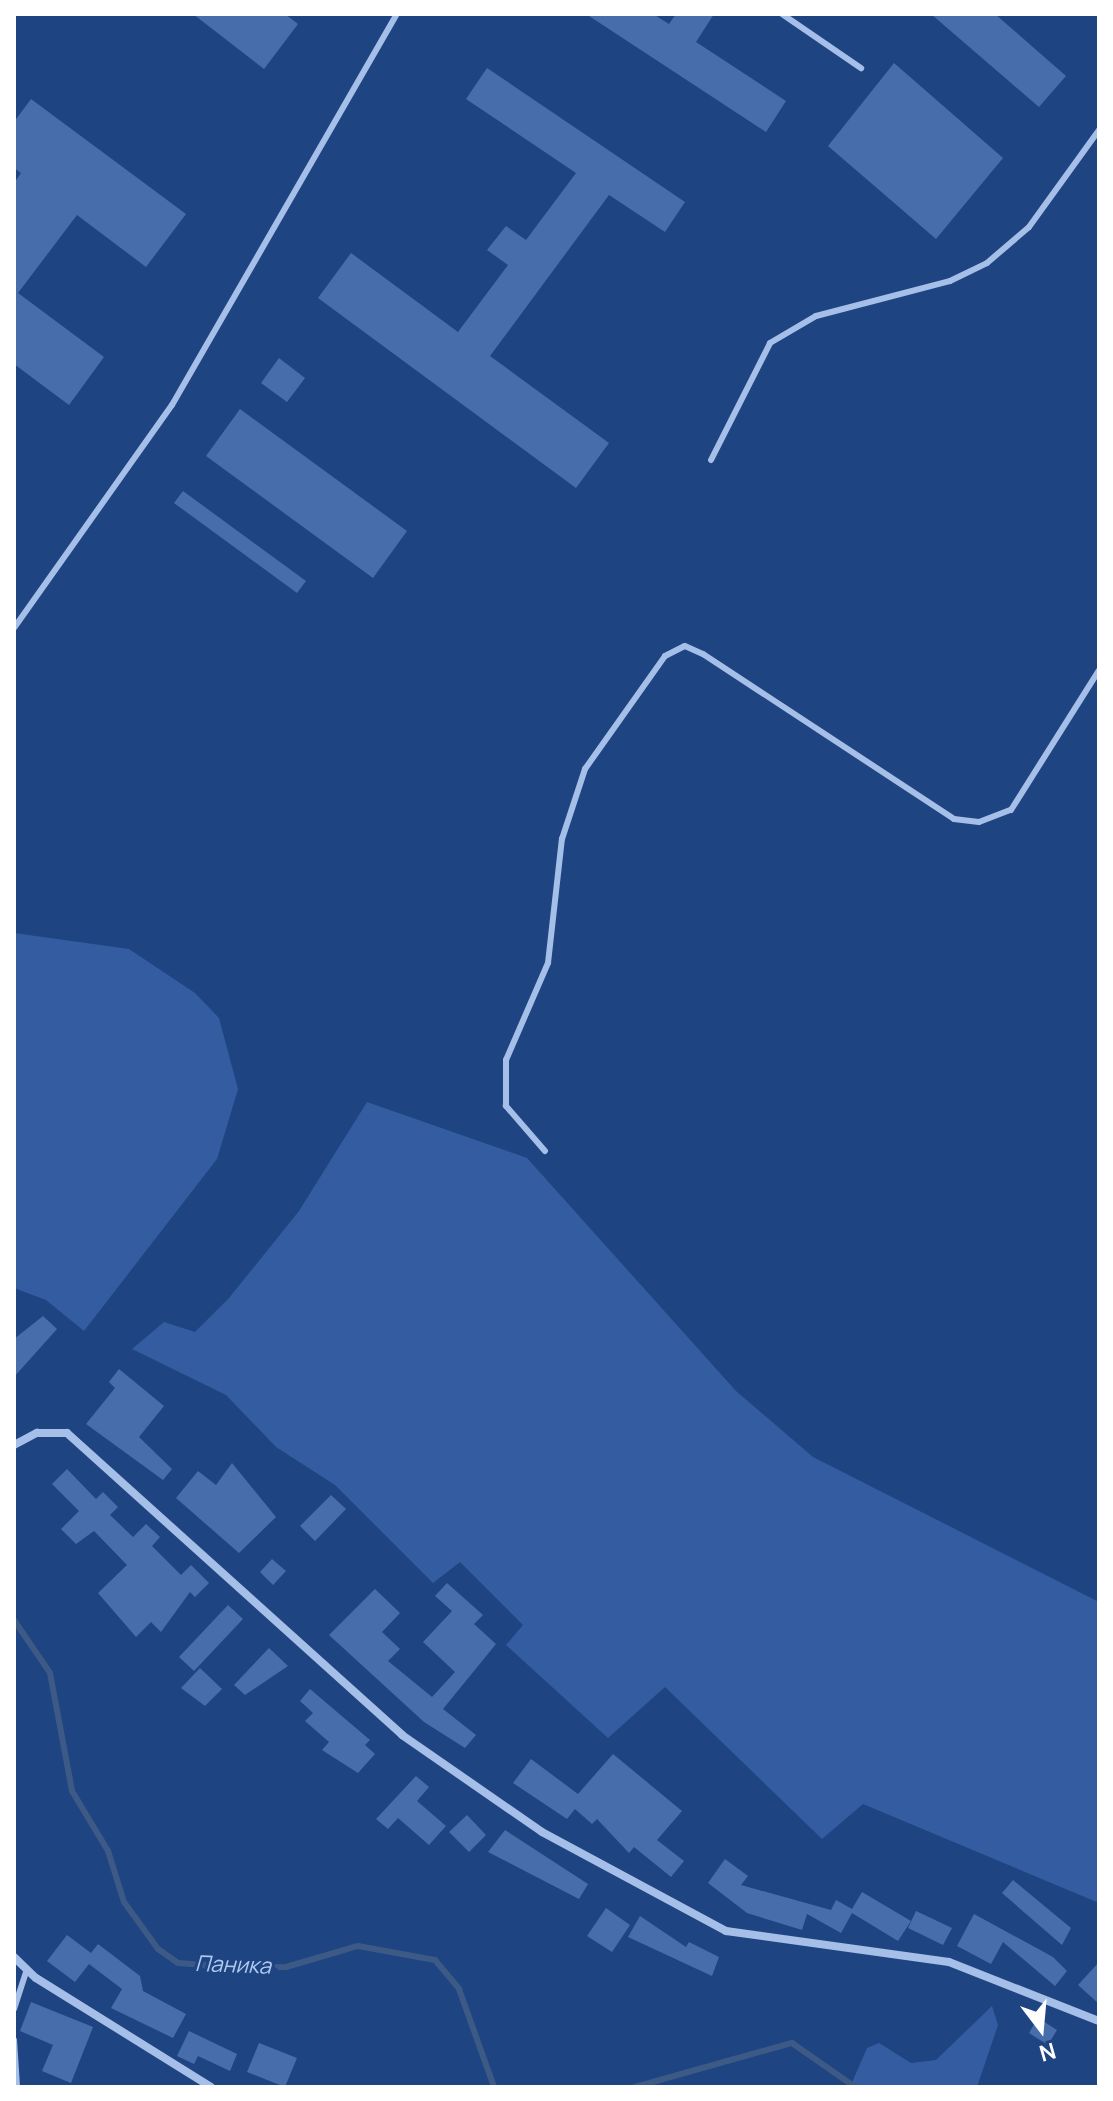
<!DOCTYPE html>
<meta charset="utf-8">
<style>
body{margin:0}
#map{position:relative;width:1113px;height:2101px;overflow:hidden;background:#1f4482;font-family:Manrope,sans-serif}
div>[style]{position:absolute}
[style*='--x']{left:calc(var(--x)*1px);top:calc(var(--y)*1px);width:calc(var(--w)*1px);rotate:calc(var(--a)*1deg)}
.green>*{inset:0;background:#335da0}
.stream>*{height:6px;margin:-3px;padding:0 3px;transform-origin:3px;border-radius:3px;background:#3d5986}
.building>*{inset:0;background:#476eab}
.service>*{height:6px;margin:-3px;padding:0 3px;transform-origin:3px;border-radius:3px;background:#a5bfe9}
.minor>*{height:8px;margin:-4px;padding:0 4px;transform-origin:4px;border-radius:4px;background:#a5bfe9}
span{translate:-50% -50%;white-space:nowrap;text-align:center;line-height:1.15;-webkit-text-stroke:6px #1f4482;paint-order:stroke}
.water-label{font-size:22px;color:#b0c9f0;font-style:italic}
.frame{position:absolute;inset:0;border:16px solid #fff;pointer-events:none}
.north{position:absolute;left:1001px;top:1989px;width:80px;height:80px;-webkit-text-stroke:6px #1f4482;paint-order:stroke;rotate:164deg;font-size:22px;font-weight:700;line-height:32px;text-align:center;color:#fff}
.north::after{content:'';display:block;margin:auto;width:28px;height:36px;background:#fff;clip-path:polygon(50% 0,100% 100%,50% 72%,0 100%)}
</style>
<div id="map">
<div class="green">
<i style="clip-path:polygon(14px 933px,129px 949px,195px 993px,219px 1018px,238px 1089px,217px 1159px,84px 1331px,46px 1300px,14px 1288px)"></i>
<i style="clip-path:polygon(367px 1102px,527px 1158px,736px 1391px,813px 1457px,1099px 1602px,1099px 1903px,863px 1804px,822px 1839px,665px 1687px,608px 1738px,506px 1645px,523px 1625px,460px 1562px,433px 1583px,335px 1485px,276px 1447px,226px 1395px,132px 1349px,164px 1322px,195px 1332px,229px 1298px,299px 1211px)"></i>
<i style="clip-path:polygon(992px 2006px,998px 2025px,977px 2087px,850px 2087px,867px 2048px,879px 2043px,911px 2063px,936px 2060px)"></i>
</div>
<div class="stream">
<i style="--x:14;--y:1620;--w:64;--a:55.8"></i>
<i style="--x:50;--y:1673;--w:120;--a:79.4"></i>
<i style="--x:72;--y:1791;--w:70;--a:59"></i>
<i style="--x:108;--y:1851;--w:53;--a:72.6"></i>
<i style="--x:124;--y:1902;--w:58;--a:54.1"></i>
<i style="--x:158;--y:1949;--w:24;--a:35"></i>
<i style="--x:178;--y:1963;--w:68;--a:4.2"></i>
<i style="--x:246;--y:1968;--w:40;--a:-1.4"></i>
<i style="--x:286;--y:1967;--w:75;--a:-16.3"></i>
<i style="--x:358;--y:1946;--w:78;--a:10.3"></i>
<i style="--x:435;--y:1960;--w:38;--a:50"></i>
<i style="--x:459;--y:1989;--w:104;--a:70.3"></i>
<i style="--x:635;--y:2087;--w:163;--a:-15.7"></i>
<i style="--x:792;--y:2043;--w:77;--a:34.9"></i>
</div>
<div class="building">
<i style="clip-path:polygon(193px 14px,285px 14px,298px 24px,264px 69px)"></i>
<i style="clip-path:polygon(586px 14px,653px 14px,669px 24px,676px 14px,714px 14px,696px 42px,786px 101px,766px 132px)"></i>
<i style="clip-path:polygon(931px 14px,995px 14px,1066px 76px,1039px 107px)"></i>
<i style="clip-path:polygon(894px 63px,1003px 158px,936px 239px,828px 146px)"></i>
<i style="clip-path:polygon(487px 68px,685px 202px,665px 232px,609px 195px,490px 356px,609px 443px,576px 488px,318px 298px,351px 253px,458px 332px,508px 265px,487px 250px,506px 226px,526px 240px,576px 173px,466px 99px)"></i>
<i style="clip-path:polygon(31px 99px,186px 214px,146px 267px,77px 215px,18px 293px,104px 357px,69px 405px,14px 364px,14px 183px,21px 173px,14px 168px,14px 122px)"></i>
<i style="clip-path:polygon(279px 358px,305px 378px,287px 402px,261px 383px)"></i>
<i style="clip-path:polygon(240px 409px,407px 531px,373px 578px,206px 456px)"></i>
<i style="clip-path:polygon(183px 491px,306px 581px,297px 593px,174px 503px)"></i>
<i style="clip-path:polygon(43px 1316px,57px 1329px,14px 1377px,14px 1339px)"></i>
<i style="clip-path:polygon(119px 1369px,164px 1406px,139px 1437px,172px 1469px,163px 1480px,86px 1424px,115px 1388px,109px 1382px)"></i>
<i style="clip-path:polygon(232px 1463px,276px 1517px,239px 1553px,176px 1498px,198px 1471px,216px 1485px)"></i>
<i style="clip-path:polygon(67px 1469px,96px 1499px,103px 1492px,118px 1507px,110px 1515px,133px 1537px,146px 1524px,160px 1537px,152px 1546px,181px 1575px,191px 1565px,209px 1583px,195px 1597px,190px 1592px,161px 1632px,151px 1622px,136px 1637px,98px 1593px,127px 1565px,94px 1531px,76px 1544px,61px 1529px,79px 1511px,52px 1484px)"></i>
<i style="clip-path:polygon(331px 1495px,346px 1509px,315px 1541px,300px 1526px)"></i>
<i style="clip-path:polygon(272px 1559px,286px 1571px,273px 1585px,260px 1572px)"></i>
<i style="clip-path:polygon(447px 1583px,483px 1615px,474px 1624px,496px 1644px,443px 1709px,476px 1735px,465px 1748px,424px 1722px,329px 1635px,375px 1589px,400px 1613px,382px 1632px,400px 1649px,388px 1661px,432px 1697px,455px 1672px,423px 1642px,452px 1611px,435px 1596px)"></i>
<i style="clip-path:polygon(228px 1605px,243px 1619px,194px 1671px,179px 1657px)"></i>
<i style="clip-path:polygon(269px 1648px,288px 1666px,245px 1695px,234px 1685px)"></i>
<i style="clip-path:polygon(200px 1668px,222px 1689px,205px 1706px,181px 1688px)"></i>
<i style="clip-path:polygon(310px 1689px,370px 1740px,365px 1745px,375px 1754px,358px 1773px,322px 1750px,329px 1742px,305px 1721px,313px 1713px,300px 1701px)"></i>
<i style="clip-path:polygon(613px 1754px,682px 1811px,657px 1840px,684px 1861px,671px 1877px,634px 1847px,629px 1853px,597px 1819px,592px 1824px,575px 1809px,567px 1819px,513px 1783px,531px 1759px,578px 1794px)"></i>
<i style="clip-path:polygon(416px 1776px,429px 1787px,417px 1801px,446px 1826px,429px 1845px,398px 1818px,388px 1829px,376px 1819px)"></i>
<i style="clip-path:polygon(467px 1815px,486px 1835px,469px 1852px,449px 1832px)"></i>
<i style="clip-path:polygon(505px 1830px,588px 1884px,579px 1899px,488px 1852px)"></i>
<i style="clip-path:polygon(725px 1859px,748px 1876px,741px 1885px,831px 1910px,836px 1900px,852px 1909px,862px 1892px,911px 1921px,898px 1941px,852px 1913px,841px 1933px,807px 1914px,802px 1930px,747px 1913px,708px 1883px)"></i>
<i style="clip-path:polygon(1013px 1880px,1071px 1928px,1062px 1945px,1002px 1893px)"></i>
<i style="clip-path:polygon(606px 1908px,630px 1925px,612px 1952px,587px 1936px)"></i>
<i style="clip-path:polygon(916px 1911px,952px 1928px,943px 1945px,908px 1928px)"></i>
<i style="clip-path:polygon(974px 1914px,1053px 1957px,1067px 1971px,1055px 1986px,1003px 1942px,991px 1964px,957px 1946px)"></i>
<i style="clip-path:polygon(640px 1916px,686px 1947px,689px 1942px,719px 1957px,712px 1976px,628px 1937px)"></i>
<i style="clip-path:polygon(67px 1935px,91px 1953px,98px 1944px,140px 1976px,143px 1991px,186px 2014px,173px 2038px,111px 2008px,122px 1989px,89px 1964px,75px 1982px,47px 1961px)"></i>
<i style="clip-path:polygon(1099px 1962px,1099px 2004px,1078px 1985px)"></i>
<i style="clip-path:polygon(31px 2002px,93px 2027px,71px 2083px,42px 2071px,53px 2045px,20px 2031px)"></i>
<i style="clip-path:polygon(1038px 2018px,1057px 2030px,1048px 2045px,1029px 2033px)"></i>
<i style="clip-path:polygon(189px 2031px,237px 2054px,230px 2071px,198px 2056px,194px 2064px,177px 2056px)"></i>
<i style="clip-path:polygon(259px 2043px,297px 2058px,285px 2087px,247px 2072px)"></i>
</div>
<div class="service">
<i style="--x:782;--y:14;--w:96;--a:34.4"></i>
<i style="--x:711;--y:460;--w:131;--a:-63.2"></i>
<i style="--x:770;--y:343;--w:53;--a:-30.4"></i>
<i style="--x:816;--y:316;--w:138;--a:-14.6"></i>
<i style="--x:950;--y:281;--w:41;--a:-25.9"></i>
<i style="--x:987;--y:263;--w:55;--a:-40.6"></i>
<i style="--x:1029;--y:227;--w:120;--a:-54.2"></i>
<i style="--x:14;--y:628;--w:273;--a:-54.7"></i>
<i style="--x:172;--y:405;--w:451;--a:-60.1"></i>
<i style="--x:545;--y:1151;--w:60;--a:-130.9"></i>
<i style="--x:506;--y:1106;--w:46;--a:-90"></i>
<i style="--x:506;--y:1060;--w:106;--a:-66.6"></i>
<i style="--x:548;--y:963;--w:125;--a:-83.6"></i>
<i style="--x:562;--y:839;--w:74;--a:-71.8"></i>
<i style="--x:585;--y:769;--w:138;--a:-54.7"></i>
<i style="--x:665;--y:656;--w:22;--a:-27"></i>
<i style="--x:685;--y:646;--w:20;--a:24"></i>
<i style="--x:703;--y:654;--w:300;--a:33.3"></i>
<i style="--x:954;--y:819;--w:25;--a:7"></i>
<i style="--x:979;--y:822;--w:34;--a:-21"></i>
<i style="--x:1011;--y:810;--w:165;--a:-57.8"></i>
<i style="--x:14;--y:2009;--w:42;--a:-72"></i>
<i style="--x:14;--y:2040;--w:47;--a:86.3"></i>
</div>
<div class="minor">
<i style="--x:14;--y:1445;--w:26;--a:-28"></i>
<i style="--x:37;--y:1433;--w:30;--a:0"></i>
<i style="--x:67;--y:1433;--w:451;--a:42"></i>
<i style="--x:402;--y:1735;--w:170;--a:34.7"></i>
<i style="--x:542;--y:1832;--w:209;--a:28.3"></i>
<i style="--x:726;--y:1931;--w:225;--a:7.9"></i>
<i style="--x:949;--y:1962;--w:161;--a:21.5"></i>
<i style="--x:14;--y:1957;--w:30;--a:44"></i>
<i style="--x:36;--y:1978;--w:206;--a:31.9"></i>
</div>
<div class="water-label">
<span style="left:233px;top:1965px;rotate:2deg">Паника</span>
</div>
<div class="frame"></div>
<div class="north">N</div>
</div>
